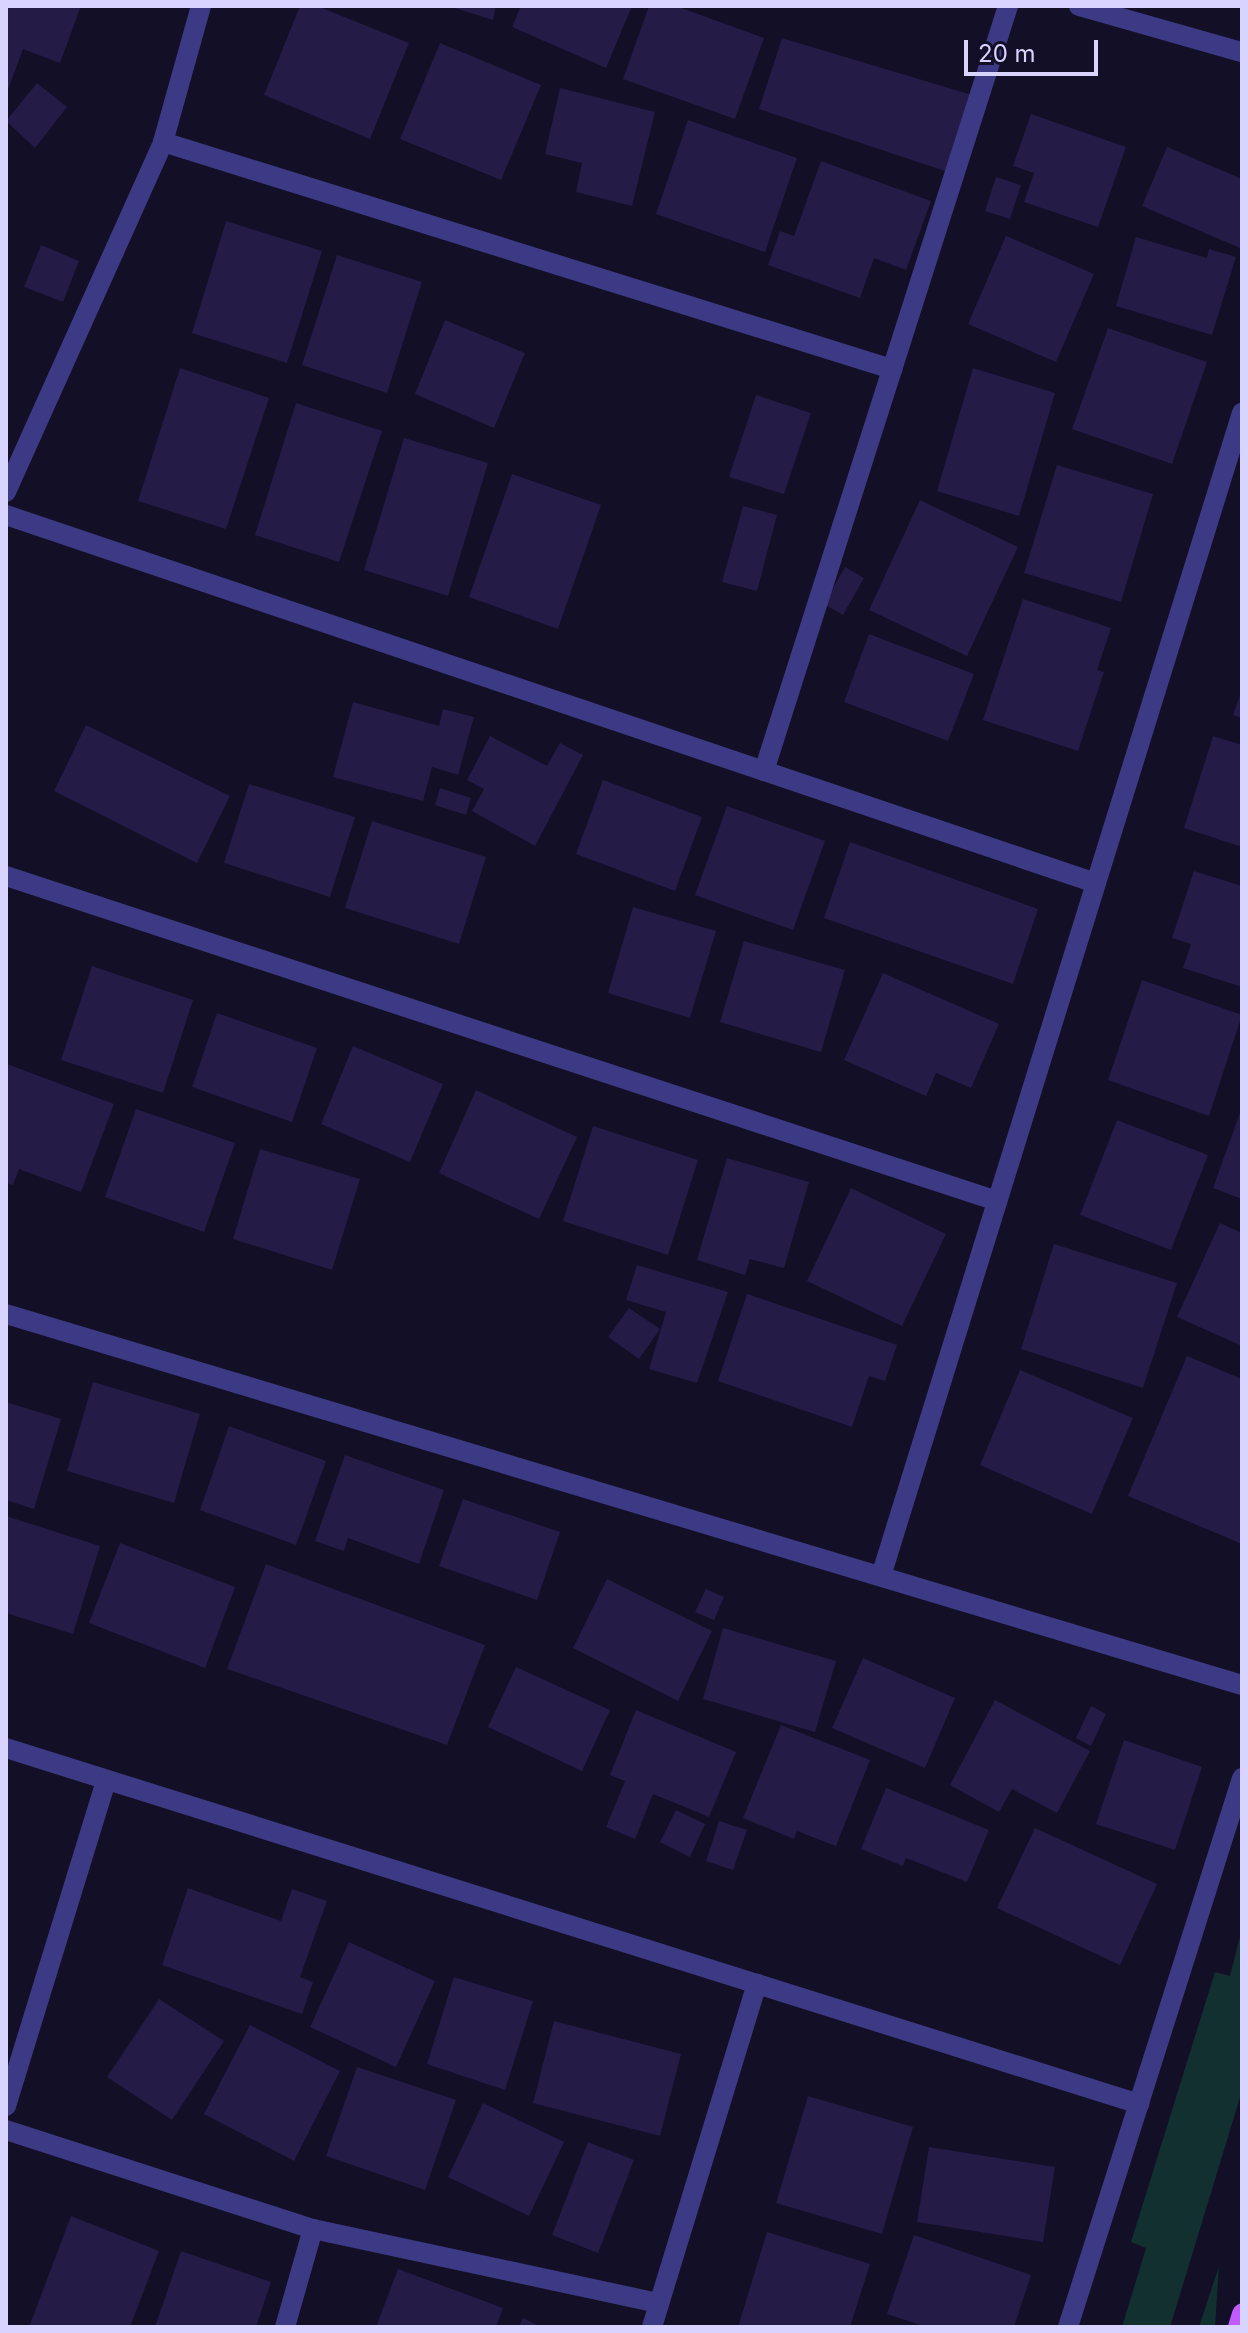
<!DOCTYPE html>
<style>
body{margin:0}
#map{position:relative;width:1248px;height:2333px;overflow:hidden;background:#130f26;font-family:Inter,sans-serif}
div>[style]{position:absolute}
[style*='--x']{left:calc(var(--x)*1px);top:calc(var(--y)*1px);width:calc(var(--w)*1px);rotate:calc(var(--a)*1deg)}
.green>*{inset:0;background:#12302f}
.building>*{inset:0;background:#241b47}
.minor>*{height:20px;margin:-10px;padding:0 10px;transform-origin:10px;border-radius:10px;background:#3d3a85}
.major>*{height:20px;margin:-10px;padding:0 10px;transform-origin:10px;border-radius:10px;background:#c25bff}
span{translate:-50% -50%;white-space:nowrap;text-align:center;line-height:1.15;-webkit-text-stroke:6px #130f26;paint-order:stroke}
.frame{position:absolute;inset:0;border:8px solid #d9d4ff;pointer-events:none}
.scale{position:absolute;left:964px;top:40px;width:134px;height:36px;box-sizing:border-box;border:4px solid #d9d4ff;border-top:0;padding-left:10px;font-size:24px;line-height:28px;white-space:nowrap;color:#d9d4ff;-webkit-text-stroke:6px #130f26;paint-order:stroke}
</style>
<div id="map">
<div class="green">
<i style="clip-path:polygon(1242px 1928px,1242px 2091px,1170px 2327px,1122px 2327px,1146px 2248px,1131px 2242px,1215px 1972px,1230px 1976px)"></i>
<i style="clip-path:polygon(1219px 2266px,1215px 2327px,1199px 2327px)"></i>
</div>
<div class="building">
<i style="clip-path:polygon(6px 6px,81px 6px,60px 63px,23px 49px,6px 95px)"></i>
<i style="clip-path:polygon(300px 6px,317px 6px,409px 43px,370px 139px,264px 95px)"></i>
<i style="clip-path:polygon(448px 6px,496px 6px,493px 20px)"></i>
<i style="clip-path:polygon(521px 6px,632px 6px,606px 68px,512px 27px)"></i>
<i style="clip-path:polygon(649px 6px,676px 6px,764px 38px,735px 119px,623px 79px)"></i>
<i style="clip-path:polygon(782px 38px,979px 97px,954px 174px,759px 109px)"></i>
<i style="clip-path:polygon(440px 43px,541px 85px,501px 180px,400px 139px)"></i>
<i style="clip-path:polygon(37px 83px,67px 107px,35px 148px,6px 121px)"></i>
<i style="clip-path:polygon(560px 88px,655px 112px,632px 206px,576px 192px,582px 163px,545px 154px)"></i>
<i style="clip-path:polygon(1031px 114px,1126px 147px,1098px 227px,1024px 202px,1034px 173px,1013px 166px)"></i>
<i style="clip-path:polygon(688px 120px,797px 158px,765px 252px,656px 214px)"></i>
<i style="clip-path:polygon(1167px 147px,1242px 179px,1240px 248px,1142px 206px)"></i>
<i style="clip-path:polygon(821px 161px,931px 201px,906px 270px,874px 258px,860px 298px,768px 265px,780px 231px,794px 236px)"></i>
<i style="clip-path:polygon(996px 177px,1021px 185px,1010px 219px,985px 211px)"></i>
<i style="clip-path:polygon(226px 221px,322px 251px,287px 363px,192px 333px)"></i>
<i style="clip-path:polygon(1006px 236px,1094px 274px,1056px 362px,968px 324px)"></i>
<i style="clip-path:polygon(1136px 237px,1207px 258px,1209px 249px,1236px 257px,1212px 335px,1116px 306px)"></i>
<i style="clip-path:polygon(41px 245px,79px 261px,63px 302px,24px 287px)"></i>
<i style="clip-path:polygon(337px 255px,422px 282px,387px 393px,302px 365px)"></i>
<i style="clip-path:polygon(445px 320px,525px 353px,494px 428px,415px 394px)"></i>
<i style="clip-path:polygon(1108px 328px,1207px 362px,1172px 464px,1072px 429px)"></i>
<i style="clip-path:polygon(180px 368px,269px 398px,226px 529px,138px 501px)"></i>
<i style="clip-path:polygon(973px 368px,1055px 393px,1019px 516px,937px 491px)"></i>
<i style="clip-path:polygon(756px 395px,811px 413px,784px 494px,729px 477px)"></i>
<i style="clip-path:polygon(296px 403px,382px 431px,339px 562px,255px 535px)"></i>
<i style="clip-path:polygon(404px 438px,488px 463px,448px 596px,364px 570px)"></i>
<i style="clip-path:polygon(1057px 465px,1153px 494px,1121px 602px,1024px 573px)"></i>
<i style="clip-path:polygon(512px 474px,601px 505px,558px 629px,469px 597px)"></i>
<i style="clip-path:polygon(920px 500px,1018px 547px,967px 656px,869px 610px)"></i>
<i style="clip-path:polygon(743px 506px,777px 515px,757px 591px,722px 582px)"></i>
<i style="clip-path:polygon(845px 567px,864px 578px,843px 615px,824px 604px)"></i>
<i style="clip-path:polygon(1023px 599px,1111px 628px,1097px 670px,1104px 672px,1078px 751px,983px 720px)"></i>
<i style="clip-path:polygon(869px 634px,974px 674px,948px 741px,844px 702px)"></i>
<i style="clip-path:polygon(1242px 689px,1242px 718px,1233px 715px)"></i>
<i style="clip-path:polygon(353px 702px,439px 726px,443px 709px,474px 717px,458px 775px,432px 767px,423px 801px,333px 777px)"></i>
<i style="clip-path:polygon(86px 725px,230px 796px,197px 863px,54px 791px)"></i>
<i style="clip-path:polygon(490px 736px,547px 766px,560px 743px,583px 755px,535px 846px,472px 811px,484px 789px,467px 780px)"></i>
<i style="clip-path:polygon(1213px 736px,1242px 745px,1242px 847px,1184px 828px)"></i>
<i style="clip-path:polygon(603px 780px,702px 817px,675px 891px,576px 854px)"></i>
<i style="clip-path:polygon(249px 784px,355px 817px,330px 897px,224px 863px)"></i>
<i style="clip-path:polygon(440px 788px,471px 798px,466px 815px,435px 805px)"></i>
<i style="clip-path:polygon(727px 806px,825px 841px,793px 930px,695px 895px)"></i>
<i style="clip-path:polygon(372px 821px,486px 857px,459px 944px,345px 908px)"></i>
<i style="clip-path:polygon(850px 842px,1038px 909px,1013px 984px,824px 918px)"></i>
<i style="clip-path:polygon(1194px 871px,1242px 886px,1242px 987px,1183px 968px,1191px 944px,1172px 938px)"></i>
<i style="clip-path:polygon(633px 907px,716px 931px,690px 1018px,608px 993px)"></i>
<i style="clip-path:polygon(744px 941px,845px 970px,821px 1052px,720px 1022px)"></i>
<i style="clip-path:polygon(92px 966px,193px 1000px,163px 1093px,61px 1060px)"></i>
<i style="clip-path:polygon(883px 973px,999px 1024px,971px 1088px,936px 1073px,926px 1096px,844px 1060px)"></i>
<i style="clip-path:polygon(1142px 980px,1242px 1015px,1209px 1116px,1108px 1080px)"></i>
<i style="clip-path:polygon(217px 1013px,317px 1048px,292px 1122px,192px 1087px)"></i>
<i style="clip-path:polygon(353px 1046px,443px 1084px,410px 1162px,321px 1124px)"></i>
<i style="clip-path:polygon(7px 1064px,114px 1104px,81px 1192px,19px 1169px,13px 1185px,6px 1183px)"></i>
<i style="clip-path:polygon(476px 1090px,577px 1137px,539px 1219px,439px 1173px)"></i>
<i style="clip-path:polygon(1242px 1107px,1242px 1199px,1213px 1188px)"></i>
<i style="clip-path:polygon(136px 1109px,235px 1143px,204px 1232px,105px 1197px)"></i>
<i style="clip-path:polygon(1117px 1120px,1208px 1155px,1171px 1250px,1080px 1215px)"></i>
<i style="clip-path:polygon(593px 1126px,698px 1160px,668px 1255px,563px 1221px)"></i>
<i style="clip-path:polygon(260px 1149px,360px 1179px,332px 1270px,233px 1239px)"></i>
<i style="clip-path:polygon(727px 1158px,809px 1182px,784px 1268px,750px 1259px,745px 1275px,697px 1260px)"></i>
<i style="clip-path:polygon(851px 1188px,946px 1234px,902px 1326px,807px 1281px)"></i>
<i style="clip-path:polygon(1220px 1223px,1242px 1233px,1242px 1346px,1177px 1317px)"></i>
<i style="clip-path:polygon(1054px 1244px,1177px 1283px,1143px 1388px,1021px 1349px)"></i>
<i style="clip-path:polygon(637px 1265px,728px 1292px,697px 1383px,649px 1369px,666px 1312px,626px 1300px)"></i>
<i style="clip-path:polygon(747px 1294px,897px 1345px,885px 1381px,869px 1376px,852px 1427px,718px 1381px)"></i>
<i style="clip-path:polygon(629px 1308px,660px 1329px,639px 1359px,608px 1337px)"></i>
<i style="clip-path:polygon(1187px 1356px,1242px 1379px,1242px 1544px,1128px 1496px)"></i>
<i style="clip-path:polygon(1020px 1370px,1133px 1418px,1092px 1514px,980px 1465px)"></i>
<i style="clip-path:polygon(93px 1382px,200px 1414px,174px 1503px,67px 1471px)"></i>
<i style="clip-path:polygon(6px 1402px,61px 1419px,34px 1509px,6px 1500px)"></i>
<i style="clip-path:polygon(229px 1426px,326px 1461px,296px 1545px,200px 1510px)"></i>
<i style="clip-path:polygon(345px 1455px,444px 1490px,419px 1564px,348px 1538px,344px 1551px,315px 1541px)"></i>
<i style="clip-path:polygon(463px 1499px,560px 1532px,537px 1600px,439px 1566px)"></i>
<i style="clip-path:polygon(6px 1516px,100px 1546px,73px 1634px,6px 1613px)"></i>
<i style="clip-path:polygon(120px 1543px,235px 1587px,205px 1668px,89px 1623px)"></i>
<i style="clip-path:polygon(266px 1564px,485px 1645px,447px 1745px,227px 1669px)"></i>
<i style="clip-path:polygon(607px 1579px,712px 1631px,678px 1701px,573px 1648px)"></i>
<i style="clip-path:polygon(706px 1589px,724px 1597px,714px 1620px,695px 1612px)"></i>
<i style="clip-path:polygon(723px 1628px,836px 1661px,815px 1732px,703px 1699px)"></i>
<i style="clip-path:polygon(863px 1658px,955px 1698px,925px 1768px,832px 1728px)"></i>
<i style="clip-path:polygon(516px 1667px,610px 1710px,582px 1771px,488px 1727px)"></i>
<i style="clip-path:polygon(995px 1700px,1090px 1751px,1057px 1813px,1012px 1789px,999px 1812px,950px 1785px)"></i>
<i style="clip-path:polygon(1091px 1706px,1106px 1714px,1091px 1746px,1076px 1738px)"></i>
<i style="clip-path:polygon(636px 1710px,736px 1752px,709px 1817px,653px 1794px,635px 1839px,606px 1827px,625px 1781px,610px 1775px)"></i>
<i style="clip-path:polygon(781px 1725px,870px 1760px,836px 1846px,797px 1831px,794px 1839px,743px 1818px)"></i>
<i style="clip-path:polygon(1124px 1740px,1202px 1767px,1175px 1850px,1096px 1824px)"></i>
<i style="clip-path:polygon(886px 1788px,989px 1830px,967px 1882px,906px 1858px,903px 1866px,861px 1849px)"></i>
<i style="clip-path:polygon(676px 1810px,705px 1824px,690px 1857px,660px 1842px)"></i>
<i style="clip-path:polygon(719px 1821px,747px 1830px,733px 1870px,706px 1861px)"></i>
<i style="clip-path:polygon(1035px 1828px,1157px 1884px,1120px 1965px,997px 1908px)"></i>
<i style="clip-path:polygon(188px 1888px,281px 1921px,292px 1889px,327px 1901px,300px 1977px,313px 1982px,302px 2014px,162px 1965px)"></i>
<i style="clip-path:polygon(349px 1942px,435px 1981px,396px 2067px,310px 2027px)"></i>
<i style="clip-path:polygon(454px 1977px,533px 2001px,505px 2090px,427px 2064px)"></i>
<i style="clip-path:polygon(159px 1999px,224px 2041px,172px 2120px,107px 2077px)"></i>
<i style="clip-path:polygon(554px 2021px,681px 2054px,660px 2136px,533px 2103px)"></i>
<i style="clip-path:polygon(250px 2025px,340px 2071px,294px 2161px,204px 2114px)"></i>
<i style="clip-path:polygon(357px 2067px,456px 2100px,425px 2190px,326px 2156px)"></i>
<i style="clip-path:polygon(808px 2096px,913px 2127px,882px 2234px,776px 2203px)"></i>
<i style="clip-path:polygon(483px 2103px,564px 2142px,529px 2216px,448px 2177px)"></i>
<i style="clip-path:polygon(588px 2142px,634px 2160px,598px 2253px,552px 2235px)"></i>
<i style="clip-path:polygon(929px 2147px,1055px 2167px,1043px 2242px,917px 2222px)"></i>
<i style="clip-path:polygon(71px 2216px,159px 2251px,130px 2327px,29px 2327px)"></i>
<i style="clip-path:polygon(767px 2232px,870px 2264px,850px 2327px,738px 2327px)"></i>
<i style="clip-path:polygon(914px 2235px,1031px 2275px,1014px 2327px,926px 2327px,887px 2314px)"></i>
<i style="clip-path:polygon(181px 2251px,271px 2282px,256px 2327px,155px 2327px)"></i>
<i style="clip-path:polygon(398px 2269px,503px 2308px,496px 2327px,376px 2327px)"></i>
<i style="clip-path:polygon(523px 2318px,541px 2327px,519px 2327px)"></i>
</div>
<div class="minor">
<i style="--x:201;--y:6;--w:141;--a:105.6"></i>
<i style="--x:163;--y:142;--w:764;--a:17.3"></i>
<i style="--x:1079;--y:6;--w:169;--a:15.8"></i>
<i style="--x:6;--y:492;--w:384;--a:-65.8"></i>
<i style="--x:6;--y:515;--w:1150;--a:18.66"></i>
<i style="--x:764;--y:771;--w:803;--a:-72.31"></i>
<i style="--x:6;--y:876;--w:1043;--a:18.16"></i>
<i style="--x:6;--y:1314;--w:1290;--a:16.71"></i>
<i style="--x:881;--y:1576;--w:1218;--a:-72.76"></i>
<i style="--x:6;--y:1748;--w:1188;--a:17.44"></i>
<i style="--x:6;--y:2106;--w:341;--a:-72.9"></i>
<i style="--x:6;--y:2130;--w:323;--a:17.9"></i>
<i style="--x:313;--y:2229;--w:354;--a:12.1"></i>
<i style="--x:285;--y:2327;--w:102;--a:-74.1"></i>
<i style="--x:652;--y:2327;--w:359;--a:-73"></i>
<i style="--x:1068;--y:2327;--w:576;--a:-72.41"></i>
</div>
<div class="major">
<i style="--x:1238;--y:2327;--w:14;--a:-73"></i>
</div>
<div class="frame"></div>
<div class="scale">20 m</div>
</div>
